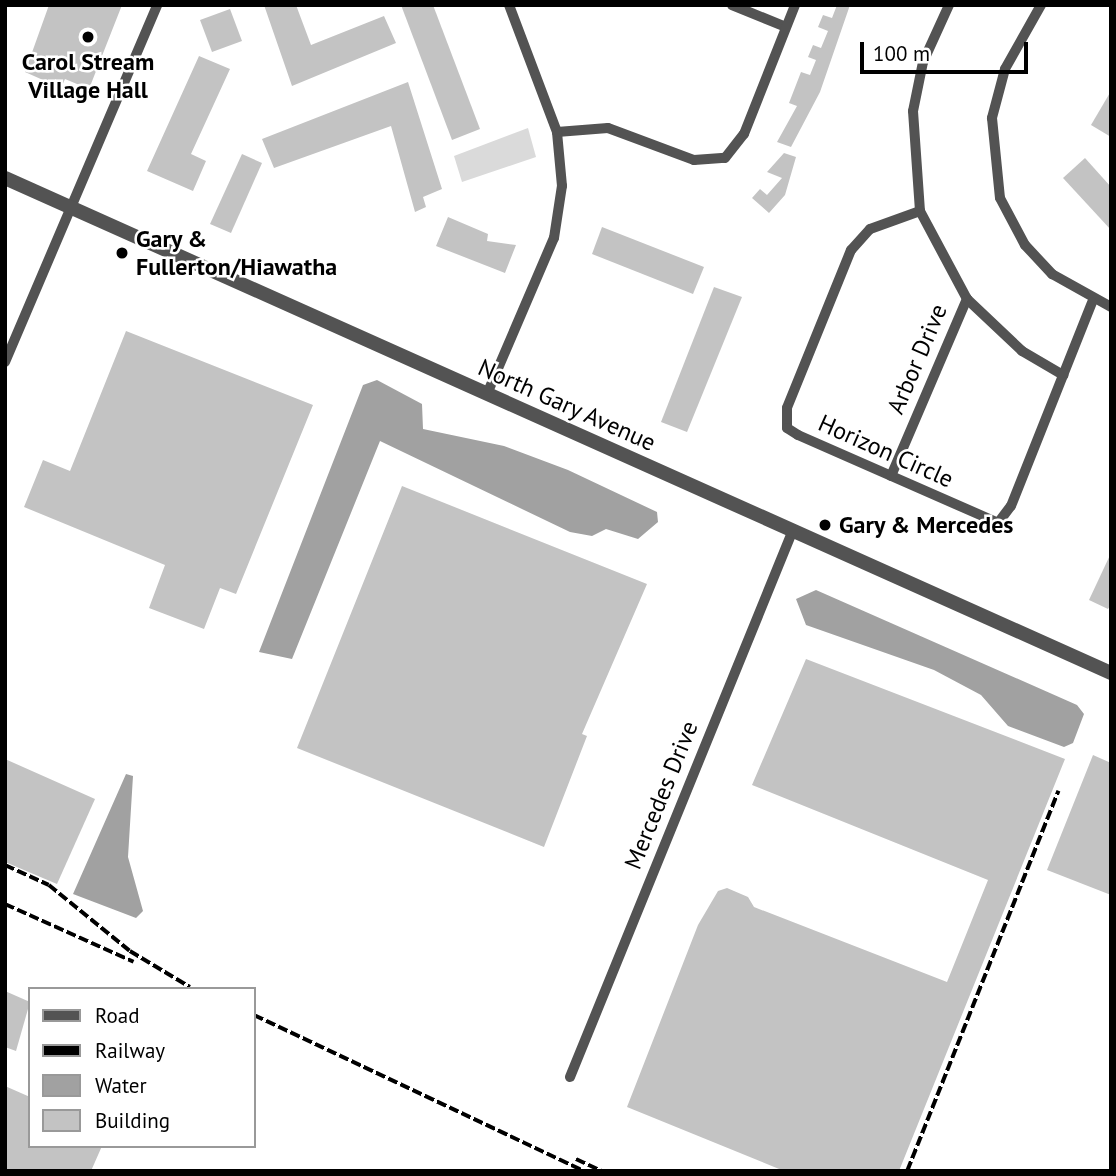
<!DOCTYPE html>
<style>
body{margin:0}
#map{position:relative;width:1116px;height:1176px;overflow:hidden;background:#fff;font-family:"PT Sans",sans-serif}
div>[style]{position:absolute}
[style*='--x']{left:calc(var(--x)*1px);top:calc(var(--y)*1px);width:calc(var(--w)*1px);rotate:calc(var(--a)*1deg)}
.green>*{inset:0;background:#dadada}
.water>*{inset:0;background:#a1a1a1}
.building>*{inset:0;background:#c3c3c3}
.minor>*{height:10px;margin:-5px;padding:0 5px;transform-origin:5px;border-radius:5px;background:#535353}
.tertiary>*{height:14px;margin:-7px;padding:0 7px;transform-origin:7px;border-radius:7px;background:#535353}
.rail>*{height:3.5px;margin-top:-1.75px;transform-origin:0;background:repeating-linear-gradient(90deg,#000 0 10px,transparent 0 13.5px)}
.dots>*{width:19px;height:19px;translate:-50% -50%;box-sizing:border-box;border:4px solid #fff;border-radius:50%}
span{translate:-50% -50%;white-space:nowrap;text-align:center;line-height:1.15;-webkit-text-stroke:5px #fff;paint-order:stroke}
.poi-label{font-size:24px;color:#000;font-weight:700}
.left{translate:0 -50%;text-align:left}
.street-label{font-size:24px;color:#000}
.frame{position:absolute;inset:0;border:7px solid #000;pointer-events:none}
.legend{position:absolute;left:28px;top:987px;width:228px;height:161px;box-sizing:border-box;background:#fff;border:2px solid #999;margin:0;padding:9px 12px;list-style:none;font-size:21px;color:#000}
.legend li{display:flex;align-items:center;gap:14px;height:35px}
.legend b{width:35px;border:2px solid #999}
.scale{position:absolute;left:860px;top:42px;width:168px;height:32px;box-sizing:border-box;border:4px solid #000;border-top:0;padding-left:9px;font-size:21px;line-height:24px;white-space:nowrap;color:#000;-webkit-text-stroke:5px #fff;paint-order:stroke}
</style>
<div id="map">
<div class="green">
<i style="clip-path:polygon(528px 128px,536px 157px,462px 182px,454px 156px)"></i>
</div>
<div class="water">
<i style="clip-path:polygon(377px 380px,422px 404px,423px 429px,504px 446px,568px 470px,657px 512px,658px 522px,638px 539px,606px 529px,592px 536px,570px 532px,380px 441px,292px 659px,259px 652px,363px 385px)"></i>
<i style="clip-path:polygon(816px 590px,1077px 705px,1084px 714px,1073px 743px,1064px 747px,1008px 726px,981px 695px,934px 670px,806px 625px,796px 599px)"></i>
<i style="clip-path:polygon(126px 774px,133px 776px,128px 857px,143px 911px,136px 918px,73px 894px)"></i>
</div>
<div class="building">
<i style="clip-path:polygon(49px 5px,122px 5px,89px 89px,65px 79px,61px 88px,25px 72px)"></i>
<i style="clip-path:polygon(264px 5px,296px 5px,311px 45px,384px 16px,396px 43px,292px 86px)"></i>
<i style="clip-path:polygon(401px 5px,433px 5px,480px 129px,452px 140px)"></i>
<i style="clip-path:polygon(837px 5px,850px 5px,820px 92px,791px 147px,777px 142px,797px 106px,789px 103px,801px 72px,810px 75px,816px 60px,808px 57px,813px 45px,821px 48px,828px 31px,818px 27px,823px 15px,832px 18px)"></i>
<i style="clip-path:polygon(230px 9px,242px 41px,212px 52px,200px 20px)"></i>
<i style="clip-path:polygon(199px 56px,230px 69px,191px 154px,206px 161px,193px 191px,147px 171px)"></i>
<i style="clip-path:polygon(408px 82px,442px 189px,423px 197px,426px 207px,415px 212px,391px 126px,274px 168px,262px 139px)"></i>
<i style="clip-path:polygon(1111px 91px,1111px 137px,1091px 125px)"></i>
<i style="clip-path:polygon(784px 153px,796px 157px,785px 195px,769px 213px,752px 198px,760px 189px,767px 195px,782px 178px,767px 172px)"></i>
<i style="clip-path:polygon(242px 154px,262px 163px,231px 233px,210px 224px)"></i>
<i style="clip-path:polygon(1085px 158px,1111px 187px,1111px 230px,1063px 178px)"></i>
<i style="clip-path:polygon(448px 217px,488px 234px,487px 241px,516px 245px,505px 273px,436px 246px)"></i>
<i style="clip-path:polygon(602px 227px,704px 267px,693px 294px,592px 254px)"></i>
<i style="clip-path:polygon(714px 287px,742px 297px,687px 432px,661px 422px)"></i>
<i style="clip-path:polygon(126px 331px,313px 405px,236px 594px,220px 588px,204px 629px,149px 608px,165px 565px,24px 507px,43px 460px,70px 471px)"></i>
<i style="clip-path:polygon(402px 486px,647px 584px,582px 734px,587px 736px,544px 847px,297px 748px)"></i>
<i style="clip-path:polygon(1111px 553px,1111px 604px,1108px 609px,1089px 600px)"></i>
<i style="clip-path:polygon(806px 659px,1065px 759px,899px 1171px,784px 1171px,627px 1107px,698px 925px,718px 891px,727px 888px,748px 897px,754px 907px,947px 982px,988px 880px,752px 785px)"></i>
<i style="clip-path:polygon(1093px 755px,1111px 763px,1111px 895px,1047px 870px)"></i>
<i style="clip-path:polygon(5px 759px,95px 799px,57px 884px,5px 862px)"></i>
<i style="clip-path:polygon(5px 991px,30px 1002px,16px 1051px,5px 1047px)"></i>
<i style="clip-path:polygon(5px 1086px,30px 1097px,30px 1146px,102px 1146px,91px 1171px,5px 1171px)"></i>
</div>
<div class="minor">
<i style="--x:732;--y:5;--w:58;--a:22.2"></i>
<i style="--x:949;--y:5;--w:63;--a:114.5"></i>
<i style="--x:923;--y:62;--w:50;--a:101.5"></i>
<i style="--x:913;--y:111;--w:100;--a:86"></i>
<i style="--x:920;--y:211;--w:100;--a:61.9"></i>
<i style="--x:967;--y:299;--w:76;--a:43.4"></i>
<i style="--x:1022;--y:351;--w:48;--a:30.3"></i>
<i style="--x:1041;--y:5;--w:73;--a:119.4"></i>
<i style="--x:1005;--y:69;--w:51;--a:104.9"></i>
<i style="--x:992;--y:118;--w:80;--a:84.3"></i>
<i style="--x:1000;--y:198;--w:53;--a:62"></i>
<i style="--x:1025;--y:245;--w:40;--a:47"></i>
<i style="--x:1052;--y:274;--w:68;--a:29.2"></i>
<i style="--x:557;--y:132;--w:51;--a:-4.5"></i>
<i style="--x:608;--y:128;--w:92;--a:20.4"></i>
<i style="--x:694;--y:160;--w:31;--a:-4"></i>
<i style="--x:725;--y:158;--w:31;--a:-52"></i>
<i style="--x:744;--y:134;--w:139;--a:-68.4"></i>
<i style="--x:920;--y:211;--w:53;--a:160.2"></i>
<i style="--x:870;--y:229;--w:28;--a:132"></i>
<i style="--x:851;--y:250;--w:170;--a:112.1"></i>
<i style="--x:787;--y:408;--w:20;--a:90"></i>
<i style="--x:787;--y:428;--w:13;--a:32"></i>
<i style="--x:798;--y:435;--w:219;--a:23.7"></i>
<i style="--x:998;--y:523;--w:21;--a:-53"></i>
<i style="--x:1011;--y:506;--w:219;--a:-68.3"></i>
<i style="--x:5;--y:362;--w:388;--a:-66.9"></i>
<i style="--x:487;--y:394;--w:170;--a:-66.8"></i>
<i style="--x:554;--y:238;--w:53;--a:-81.3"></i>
<i style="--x:562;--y:186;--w:54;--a:-95.3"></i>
<i style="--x:557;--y:132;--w:136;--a:-110.7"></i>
<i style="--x:891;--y:476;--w:193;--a:-66.8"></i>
<i style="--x:570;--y:1077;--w:591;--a:-67.82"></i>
</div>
<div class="tertiary">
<i style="--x:5;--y:178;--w:1212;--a:24.11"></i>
</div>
<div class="rail">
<i style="--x:5;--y:865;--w:48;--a:24.4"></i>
<i style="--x:49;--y:885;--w:104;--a:39.2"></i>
<i style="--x:130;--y:951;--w:70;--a:31"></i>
<i style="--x:5;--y:904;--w:141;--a:24.2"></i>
<i style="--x:254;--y:1015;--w:365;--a:25.3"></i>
<i style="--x:576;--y:1159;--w:29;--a:25"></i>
<i style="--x:907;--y:1171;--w:409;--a:-68.3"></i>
</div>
<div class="dots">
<i style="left:88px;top:37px;background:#000"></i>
<i style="left:122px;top:253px;background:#000"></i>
<i style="left:825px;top:525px;background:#000"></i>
</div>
<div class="poi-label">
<span style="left:88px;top:76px">Carol Stream<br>Village Hall</span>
<span class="left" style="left:136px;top:253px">Gary &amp;<br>Fullerton/Hiawatha</span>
<span class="left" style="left:839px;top:525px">Gary &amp; Mercedes</span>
</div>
<div class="street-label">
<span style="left:917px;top:359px;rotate:-67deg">Arbor Drive</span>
<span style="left:567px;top:405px;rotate:24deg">North Gary Avenue</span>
<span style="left:886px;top:451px;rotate:24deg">Horizon Circle</span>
<span style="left:661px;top:795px;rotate:-68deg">Mercedes Drive</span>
</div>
<div class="frame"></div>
<ul class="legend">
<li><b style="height:9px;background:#535353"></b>Road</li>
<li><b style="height:9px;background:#000"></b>Railway</li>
<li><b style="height:19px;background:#a1a1a1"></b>Water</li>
<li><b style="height:19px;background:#c3c3c3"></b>Building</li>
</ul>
<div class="scale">100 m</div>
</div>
